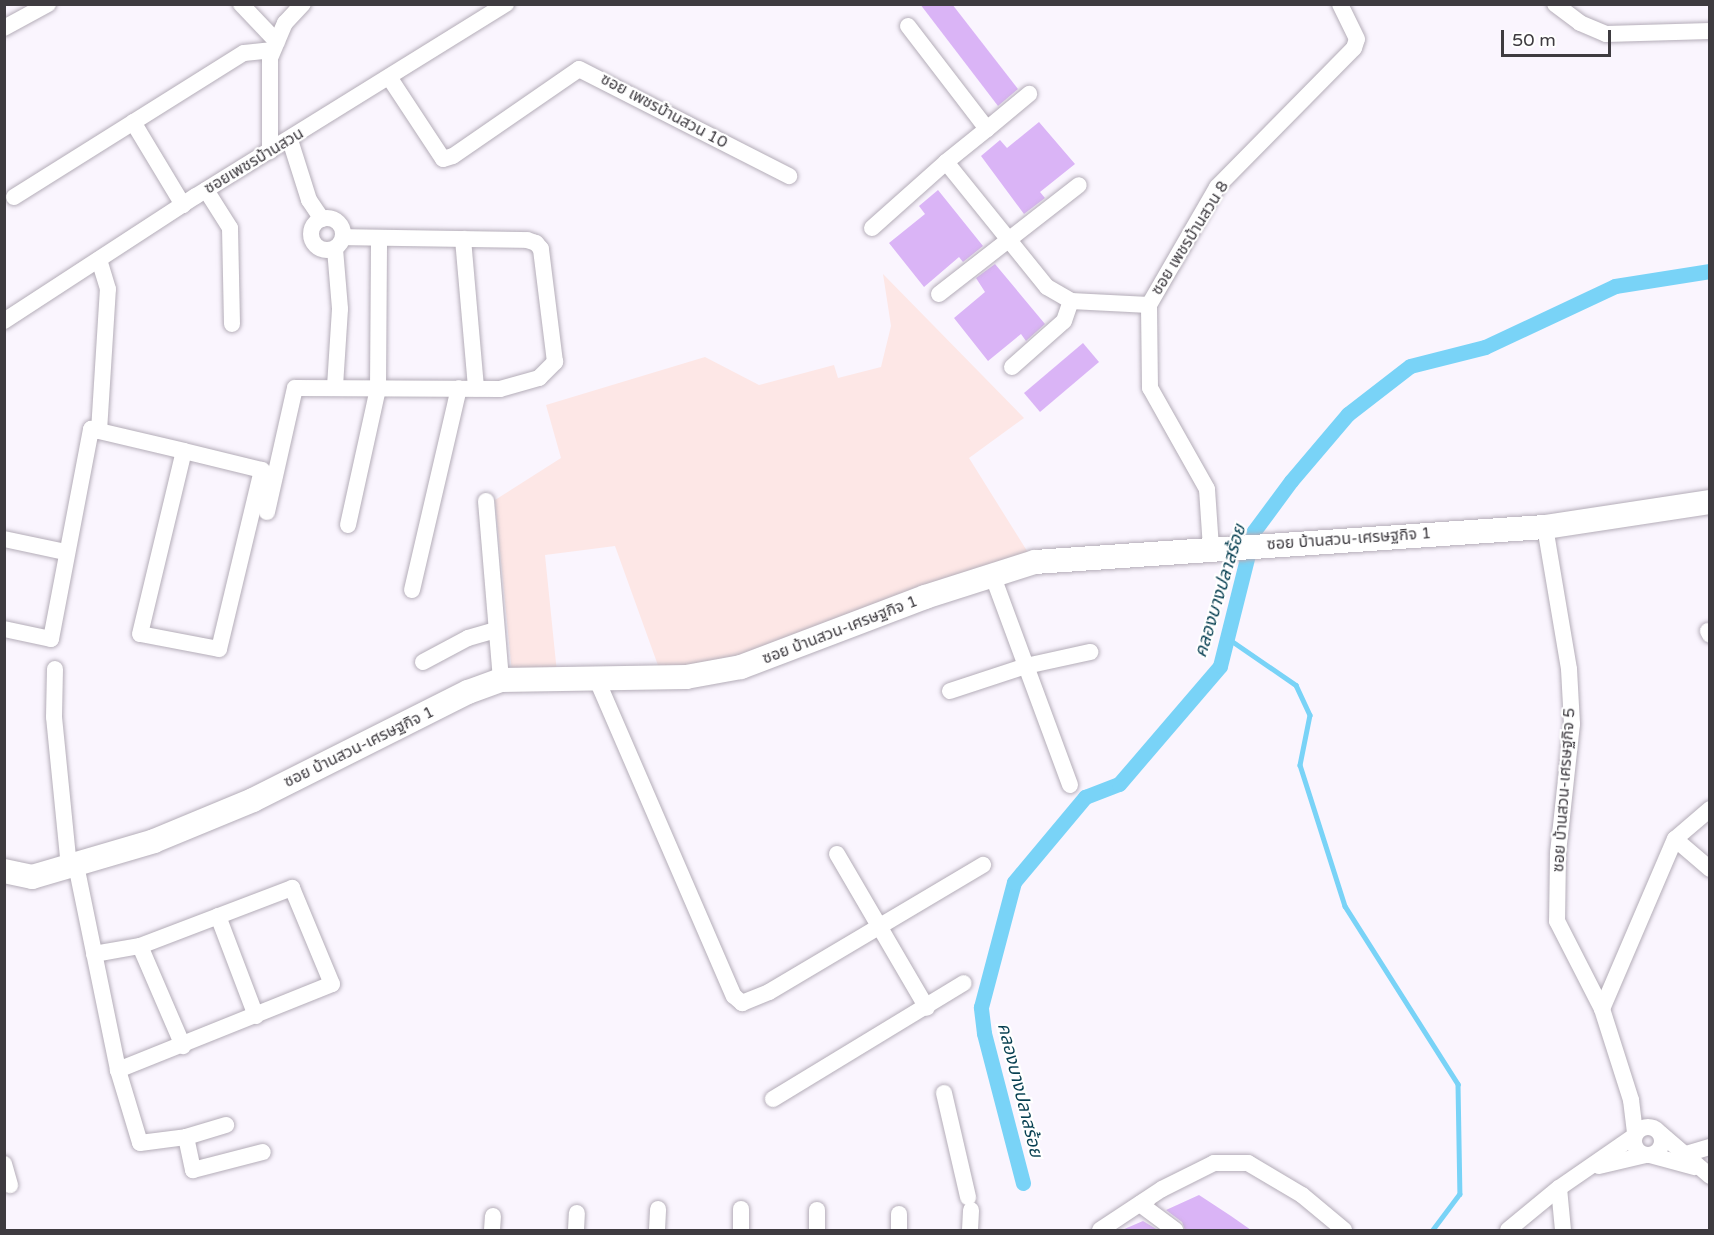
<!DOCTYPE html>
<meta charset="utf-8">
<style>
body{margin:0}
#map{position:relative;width:1714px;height:1235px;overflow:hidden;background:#faf5fe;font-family:"Varela Round","Noto Sans Thai",sans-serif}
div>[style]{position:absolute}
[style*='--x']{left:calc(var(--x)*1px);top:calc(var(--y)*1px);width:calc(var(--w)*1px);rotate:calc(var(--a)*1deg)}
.commercial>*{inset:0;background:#fde7e6}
.stream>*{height:4.5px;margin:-2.25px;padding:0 2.25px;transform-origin:2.25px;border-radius:2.25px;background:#79d3f7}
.canal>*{height:15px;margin:-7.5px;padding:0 7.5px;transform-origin:7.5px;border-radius:7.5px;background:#79d3f7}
.building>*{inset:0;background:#dab4f6}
.roads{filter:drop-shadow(0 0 2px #b4adb8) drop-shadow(0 0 2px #b4adb8)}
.street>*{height:16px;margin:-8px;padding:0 8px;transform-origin:8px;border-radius:8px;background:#fff}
.street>.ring{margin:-8px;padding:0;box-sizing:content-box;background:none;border:16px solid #fff;border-radius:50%}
.secondary>*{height:24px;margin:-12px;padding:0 12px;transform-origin:12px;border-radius:12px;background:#fff}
span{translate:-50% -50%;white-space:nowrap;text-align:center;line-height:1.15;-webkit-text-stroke:4.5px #fff;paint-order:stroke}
.street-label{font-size:16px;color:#3e3b40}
.water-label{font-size:18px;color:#073f51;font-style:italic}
.frame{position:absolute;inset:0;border:6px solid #3e3b40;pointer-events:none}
.scale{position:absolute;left:1501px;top:30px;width:110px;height:27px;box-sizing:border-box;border:3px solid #3e3b40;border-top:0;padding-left:8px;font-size:18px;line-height:21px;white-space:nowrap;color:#3e3b40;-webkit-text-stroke:4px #fff;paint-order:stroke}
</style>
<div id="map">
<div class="commercial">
<i style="clip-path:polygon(883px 274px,1024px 418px,969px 458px,1032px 559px,789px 646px,660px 671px,615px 546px,545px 555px,557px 673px,512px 673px,495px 500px,561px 458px,546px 405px,705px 357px,759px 385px,834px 365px,838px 378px,881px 367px,891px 326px)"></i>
</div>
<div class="stream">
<i style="--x:1229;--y:639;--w:81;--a:34.5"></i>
<i style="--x:1296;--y:685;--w:33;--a:65"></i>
<i style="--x:1310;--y:715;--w:51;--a:101.3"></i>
<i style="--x:1300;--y:765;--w:148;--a:72.3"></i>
<i style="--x:1345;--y:906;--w:211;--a:57.6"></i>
<i style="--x:1458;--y:1084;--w:110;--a:89"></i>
<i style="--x:1460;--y:1194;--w:45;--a:126.9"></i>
</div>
<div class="canal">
<i style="--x:1023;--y:1183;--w:155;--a:-104.6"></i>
<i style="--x:984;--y:1033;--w:26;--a:-97"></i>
<i style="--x:981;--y:1007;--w:129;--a:-75.2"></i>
<i style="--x:1014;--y:882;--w:111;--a:-50.1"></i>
<i style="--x:1085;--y:797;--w:36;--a:-21"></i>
<i style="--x:1119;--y:784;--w:155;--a:-49.4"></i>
<i style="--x:1220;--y:666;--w:139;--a:-75.9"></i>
<i style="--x:1254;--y:531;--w:62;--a:-53.5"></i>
<i style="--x:1291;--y:481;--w:88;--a:-49.6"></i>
<i style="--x:1348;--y:414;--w:78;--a:-37.7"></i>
<i style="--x:1410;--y:366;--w:77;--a:-14.2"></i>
<i style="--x:1485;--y:347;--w:144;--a:-25.1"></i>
<i style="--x:1615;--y:286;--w:96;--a:-9"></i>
</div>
<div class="building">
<i style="clip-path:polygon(920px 4px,952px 4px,1018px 89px,998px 106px)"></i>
<i style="clip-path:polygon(1039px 122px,1075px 164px,1040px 192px,1045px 198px,1024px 214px,981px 156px,1000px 140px,1007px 148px)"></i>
<i style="clip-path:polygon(938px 190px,983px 246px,963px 262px,959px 257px,924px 287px,889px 243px,925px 214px,919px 206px)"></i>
<i style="clip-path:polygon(995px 264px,1045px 324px,1026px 341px,1021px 334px,988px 361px,954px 318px,985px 292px,976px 278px)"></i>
<i style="clip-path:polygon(1083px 343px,1099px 362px,1040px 412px,1024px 393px)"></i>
<i style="clip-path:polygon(1199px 1195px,1231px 1216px,1251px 1230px,1185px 1230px,1182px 1222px,1166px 1210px)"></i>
<i style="clip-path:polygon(1143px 1221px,1158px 1230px,1122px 1230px)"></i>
</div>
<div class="roads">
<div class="street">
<i style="--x:241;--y:4;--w:52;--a:46.5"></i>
<i style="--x:1555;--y:4;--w:31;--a:37"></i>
<i style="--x:1580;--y:23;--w:28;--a:23"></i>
<i style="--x:1606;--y:34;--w:104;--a:-1.7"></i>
<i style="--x:908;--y:26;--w:130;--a:52.5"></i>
<i style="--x:987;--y:129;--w:53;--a:141.2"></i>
<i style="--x:946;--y:162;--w:161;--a:51.1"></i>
<i style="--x:1047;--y:287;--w:28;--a:30"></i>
<i style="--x:4;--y:28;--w:50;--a:-28.6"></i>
<i style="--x:389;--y:77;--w:98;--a:56.6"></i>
<i style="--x:443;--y:159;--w:10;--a:-17"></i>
<i style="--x:453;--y:156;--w:153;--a:-34.6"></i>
<i style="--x:579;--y:69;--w:236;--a:27"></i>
<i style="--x:133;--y:122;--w:97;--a:58.9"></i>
<i style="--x:987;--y:129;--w:55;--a:-39.8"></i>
<i style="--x:290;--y:140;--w:63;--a:72.4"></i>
<i style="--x:309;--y:200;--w:23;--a:56"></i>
<i style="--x:270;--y:151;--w:93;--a:-90"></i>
<i style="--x:270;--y:58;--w:38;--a:-67"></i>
<i style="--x:285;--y:23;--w:26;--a:-47"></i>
<i style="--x:206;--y:190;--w:45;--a:57.7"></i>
<i style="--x:230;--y:228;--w:96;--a:88.8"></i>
<i style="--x:14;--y:197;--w:271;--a:-32.1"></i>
<i style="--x:244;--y:53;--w:29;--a:-6"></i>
<i class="ring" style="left:311px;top:218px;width:16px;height:16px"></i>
<i style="--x:872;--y:228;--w:99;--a:-41.7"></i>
<i style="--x:463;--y:239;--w:150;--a:85"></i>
<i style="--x:335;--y:249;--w:60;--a:85.2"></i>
<i style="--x:340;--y:309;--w:77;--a:93.7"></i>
<i style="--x:939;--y:294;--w:177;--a:-37.9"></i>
<i style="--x:4;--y:321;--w:229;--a:-33.1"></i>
<i style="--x:196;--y:196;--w:365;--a:-31.8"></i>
<i style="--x:1012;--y:367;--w:69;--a:-41.5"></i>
<i style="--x:1064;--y:321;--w:21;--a:-71"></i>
<i style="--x:1071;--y:301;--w:78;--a:2.9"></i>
<i style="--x:99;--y:431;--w:142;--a:-86.4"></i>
<i style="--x:108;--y:289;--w:31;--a:-107"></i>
<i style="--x:486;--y:501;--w:180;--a:85.2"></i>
<i style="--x:267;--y:512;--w:127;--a:-77.3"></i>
<i style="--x:295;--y:388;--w:205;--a:0.3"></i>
<i style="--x:500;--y:389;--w:41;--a:-15.8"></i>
<i style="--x:539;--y:378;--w:23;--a:-45"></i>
<i style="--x:555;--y:362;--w:114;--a:-97.1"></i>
<i style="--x:541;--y:249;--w:8;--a:-130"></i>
<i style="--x:536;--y:243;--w:9;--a:-162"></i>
<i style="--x:527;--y:240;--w:184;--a:-179.1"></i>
<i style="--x:348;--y:525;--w:139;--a:-77.6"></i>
<i style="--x:378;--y:389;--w:151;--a:-89.6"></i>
<i style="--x:1545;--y:527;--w:144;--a:80.4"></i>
<i style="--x:1569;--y:669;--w:55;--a:86.9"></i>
<i style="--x:1572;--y:724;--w:130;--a:96.2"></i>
<i style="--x:1558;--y:853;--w:68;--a:90.8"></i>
<i style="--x:1557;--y:921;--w:99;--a:62.9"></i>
<i style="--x:1602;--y:1009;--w:96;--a:72.3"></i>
<i style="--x:1631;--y:1100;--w:33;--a:83"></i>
<i style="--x:4;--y:539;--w:62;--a:12"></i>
<i style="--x:1211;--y:548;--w:59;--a:-93.9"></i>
<i style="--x:1207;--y:489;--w:116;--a:-119.4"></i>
<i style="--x:1150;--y:388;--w:83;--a:-90.7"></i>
<i style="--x:1149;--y:305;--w:136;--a:-60"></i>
<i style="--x:1217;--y:187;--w:195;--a:-45.4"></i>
<i style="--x:1354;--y:48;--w:9;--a:-72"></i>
<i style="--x:1357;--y:39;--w:39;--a:-116"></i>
<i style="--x:992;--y:574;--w:225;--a:69.7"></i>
<i style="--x:412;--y:590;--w:207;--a:-76.9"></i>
<i style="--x:4;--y:629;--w:48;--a:12"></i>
<i style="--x:51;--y:639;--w:214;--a:-79.2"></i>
<i style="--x:91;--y:429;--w:8;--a:14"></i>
<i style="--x:99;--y:431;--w:87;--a:13.2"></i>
<i style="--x:184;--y:451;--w:80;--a:13.7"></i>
<i style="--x:262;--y:470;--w:184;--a:103.5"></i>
<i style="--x:219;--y:649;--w:80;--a:-169.2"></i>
<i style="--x:140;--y:634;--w:188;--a:-76.5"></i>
<i style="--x:1708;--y:631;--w:4;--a:63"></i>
<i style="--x:423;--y:662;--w:51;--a:-28.1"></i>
<i style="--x:468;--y:638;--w:29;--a:-16"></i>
<i style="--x:55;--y:669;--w:48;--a:91.2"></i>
<i style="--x:54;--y:717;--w:152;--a:84.3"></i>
<i style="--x:597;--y:680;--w:344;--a:66.6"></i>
<i style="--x:734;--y:996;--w:11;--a:41"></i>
<i style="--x:742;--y:1003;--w:29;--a:-22"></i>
<i style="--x:769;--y:992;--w:249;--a:-30.7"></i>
<i style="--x:950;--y:691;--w:80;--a:-18.2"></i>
<i style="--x:1026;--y:666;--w:66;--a:-12.3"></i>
<i style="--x:1675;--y:839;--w:46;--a:40.6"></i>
<i style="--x:837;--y:854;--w:178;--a:59.7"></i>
<i style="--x:76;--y:865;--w:209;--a:78.4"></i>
<i style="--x:118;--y:1070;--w:76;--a:73.2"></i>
<i style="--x:140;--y:1143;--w:46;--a:-7.4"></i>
<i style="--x:186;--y:1137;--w:42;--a:-16.7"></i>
<i style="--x:218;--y:916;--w:107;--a:69.2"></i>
<i style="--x:140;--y:946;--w:109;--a:66.7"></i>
<i style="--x:94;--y:954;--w:47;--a:-9.9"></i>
<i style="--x:140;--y:946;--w:163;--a:-20.9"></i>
<i style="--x:292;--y:888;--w:104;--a:67.4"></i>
<i style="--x:332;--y:984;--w:231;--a:158.1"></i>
<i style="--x:1602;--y:1009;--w:185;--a:-66.8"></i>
<i style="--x:1675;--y:839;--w:46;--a:-40.6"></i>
<i style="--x:944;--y:1093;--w:107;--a:77"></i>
<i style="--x:773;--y:1099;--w:223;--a:-31.3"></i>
<i class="ring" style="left:1634px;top:1127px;width:12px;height:12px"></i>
<i style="--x:1660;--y:1133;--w:66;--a:40.7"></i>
<i style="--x:186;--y:1137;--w:34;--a:78"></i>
<i style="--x:193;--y:1170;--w:72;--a:-14.4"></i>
<i style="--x:1650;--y:1155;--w:46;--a:15.3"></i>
<i style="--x:1683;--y:1155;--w:28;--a:-17"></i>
<i style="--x:4;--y:1164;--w:22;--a:74"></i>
<i style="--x:1599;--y:1166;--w:47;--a:-13.4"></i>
<i style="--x:1559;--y:1188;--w:42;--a:84.6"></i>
<i style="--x:1148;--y:1199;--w:9;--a:148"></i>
<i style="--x:1140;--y:1204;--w:44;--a:36.6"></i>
<i style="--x:492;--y:1230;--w:14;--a:-86"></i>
<i style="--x:576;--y:1230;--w:17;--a:-87"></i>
<i style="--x:657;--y:1230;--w:21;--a:-87"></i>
<i style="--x:741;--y:1230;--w:21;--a:-90"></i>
<i style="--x:817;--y:1230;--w:20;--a:-90"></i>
<i style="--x:899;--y:1230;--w:16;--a:-90"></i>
<i style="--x:970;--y:1230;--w:20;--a:-87"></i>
<i style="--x:1100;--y:1230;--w:74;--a:-33.5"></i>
<i style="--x:1162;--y:1189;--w:58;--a:-26.6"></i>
<i style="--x:1214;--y:1163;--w:34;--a:0"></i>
<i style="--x:1248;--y:1163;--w:63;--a:30.7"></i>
<i style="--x:1302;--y:1195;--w:55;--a:39.8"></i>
<i style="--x:1508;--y:1230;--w:66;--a:-39.5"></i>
<i style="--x:1559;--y:1188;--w:90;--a:-34.6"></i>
</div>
<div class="secondary">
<i style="--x:4;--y:871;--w:29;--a:12"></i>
<i style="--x:32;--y:877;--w:127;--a:-16.4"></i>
<i style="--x:154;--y:841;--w:107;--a:-22.5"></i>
<i style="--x:253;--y:800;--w:241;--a:-26.7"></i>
<i style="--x:468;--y:692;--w:35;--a:-20"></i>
<i style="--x:501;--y:680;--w:185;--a:-0.9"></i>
<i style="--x:686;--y:677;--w:56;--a:-10.3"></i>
<i style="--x:741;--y:667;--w:197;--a:-20.8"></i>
<i style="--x:925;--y:597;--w:115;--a:-17.7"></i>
<i style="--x:1035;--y:562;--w:511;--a:-3.93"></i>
<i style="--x:1545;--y:527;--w:167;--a:-8.6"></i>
</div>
</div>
<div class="street-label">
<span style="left:664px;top:111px;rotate:28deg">ซอย เพชรบ้านสวน 10</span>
<span style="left:254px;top:161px;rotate:-31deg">ซอยเพชรบ้านสวน</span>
<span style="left:1190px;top:238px;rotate:-58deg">ซอย เพชรบ้านสวน 8</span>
<span style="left:1349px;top:539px;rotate:-4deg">ซอย บ้านสวน-เศรษฐกิจ 1</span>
<span style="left:840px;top:630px;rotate:-21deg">ซอย บ้านสวน-เศรษฐกิจ 1</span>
<span style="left:359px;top:747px;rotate:-26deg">ซอย บ้านสวน-เศรษฐกิจ 1</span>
<span style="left:1564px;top:790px;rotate:-86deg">ซอย บ้านสวน-เศรษฐกิจ 5</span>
</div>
<div class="water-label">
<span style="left:1220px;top:591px;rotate:-73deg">คลองบางปลาสร้อย</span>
<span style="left:1020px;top:1090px;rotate:76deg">คลองบางปลาสร้อย</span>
</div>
<div class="frame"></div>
<div class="scale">50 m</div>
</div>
